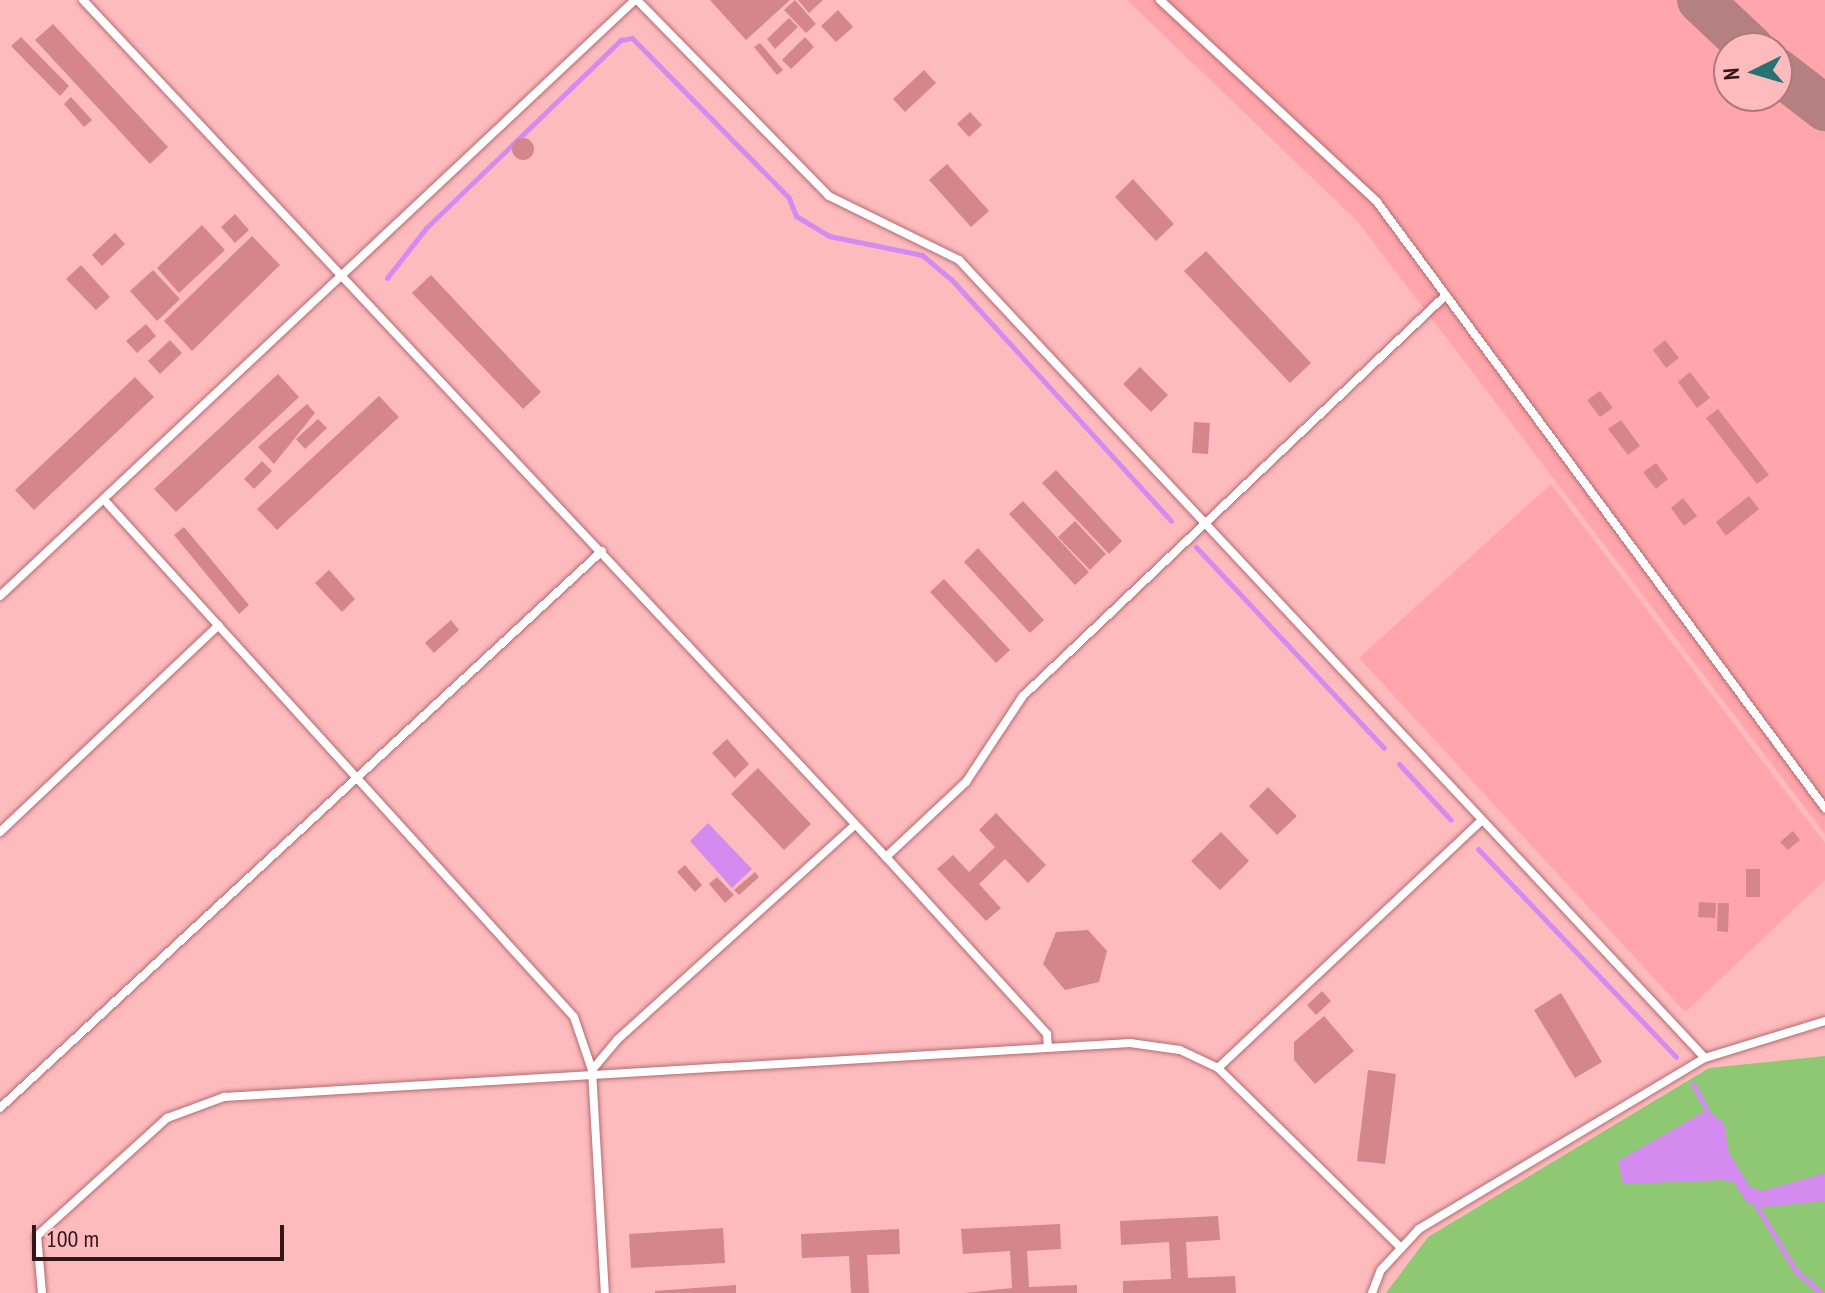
<!DOCTYPE html>
<style>
body{margin:0}
#map{position:relative;width:1825px;height:1293px;overflow:hidden;background:#fdbbbe;font-family:"PT Sans Narrow",sans-serif}
div>[style]{position:absolute}
[style*='--x']{left:calc(var(--x)*1px);top:calc(var(--y)*1px);width:calc(var(--w)*1px);rotate:calc(var(--a)*1deg)}
.built>*{inset:0;background:#ffa5ab}
.green>*{inset:0;background:#8fc872}
.water>*{inset:0;background:#d38bf0}
.stream>*{height:5px;margin:-2.5px;padding:0 2.5px;transform-origin:2.5px;border-radius:2.5px;background:#d38bf0}
.taxiway>*{height:46px;margin:-23px;padding:0 23px;transform-origin:23px;border-radius:23px;background:#b48082}
.building>*{inset:0;background:#d4868b}
.round{border-radius:50%}
.roads{filter:drop-shadow(0 0 2px #b66b70) drop-shadow(0 0 2px #b66b70)}
.service>*{height:8px;margin:-4px;padding:0 4px;transform-origin:4px;border-radius:4px;background:#fff}
span{translate:-50% -50%;white-space:nowrap;text-align:center;line-height:1.15;-webkit-text-stroke:8px #fdbbbe;paint-order:stroke}
.north{position:absolute;left:1713px;top:32px;width:80px;height:80px;box-sizing:border-box;background:#fdbbbe;border:2px solid #ad797c;border-radius:50%;rotate:265deg;font-size:22px;font-weight:700;line-height:32px;text-align:center;color:#341619}
.north::after{content:'';display:block;margin:auto;width:28px;height:36px;background:#277272;clip-path:polygon(50% 0,100% 100%,50% 72%,0 100%)}
.scale{position:absolute;left:32px;top:1225px;width:252px;height:36px;box-sizing:border-box;border:4px solid #341619;border-top:0;padding-left:10px;font-size:24px;line-height:28px;white-space:nowrap;color:#341619;-webkit-text-stroke:6px #fdbbbe;paint-order:stroke}
</style>
<div id="map">
<div class="built">
<i style="clip-path:polygon(evenodd,1127px 0,1825px 0,1825px 834px,1357px 221px,1127px 0,1729px 48px,1777px 48px,1777px 96px,1729px 96px,1729px 48px)"></i>
<i style="clip-path:polygon(1551px 484px,1825px 843px,1825px 880px,1685px 1012px,1359px 658px)"></i>
</div>
<div class="green">
<i style="clip-path:polygon(1825px 1056px,1825px 1293px,1386px 1293px,1428px 1237px,1709px 1068px)"></i>
</div>
<div class="water">
<i style="clip-path:polygon(708px 823px,752px 869px,732px 888px,690px 841px)"></i>
<i style="clip-path:polygon(1707px 1110px,1724px 1123px,1729px 1153px,1750px 1187px,1762px 1191px,1825px 1173px,1825px 1201px,1764px 1207px,1746px 1202px,1734px 1182px,1722px 1180px,1623px 1184px,1618px 1161px)"></i>
</div>
<div class="stream">
<i style="--x:387;--y:278;--w:63;--a:-52"></i>
<i style="--x:426;--y:228;--w:271;--a:-44"></i>
<i style="--x:621;--y:40;--w:11;--a:-10"></i>
<i style="--x:632;--y:38;--w:224;--a:45.5"></i>
<i style="--x:789;--y:198;--w:19;--a:69"></i>
<i style="--x:796;--y:216;--w:39;--a:31"></i>
<i style="--x:829;--y:236;--w:95;--a:11.5"></i>
<i style="--x:922;--y:255;--w:38;--a:40"></i>
<i style="--x:951;--y:279;--w:327;--a:47.7"></i>
<i style="--x:1196;--y:547;--w:275;--a:46.9"></i>
<i style="--x:1399;--y:764;--w:76;--a:47.1"></i>
<i style="--x:1478;--y:849;--w:287;--a:46.4"></i>
<i style="--x:1693;--y:1084;--w:30;--a:62"></i>
<i style="--x:1756;--y:1205;--w:77;--a:58.8"></i>
<i style="--x:1796;--y:1271;--w:33;--a:41"></i>
</div>
<div class="taxiway">
<i style="--x:1700;--y:0;--w:70;--a:43.3"></i>
<i style="--x:1777;--y:71;--w:61;--a:37.6"></i>
</div>
<div class="building">
<i style="clip-path:polygon(710px 0,790px 0,746px 40px)"></i>
<i style="clip-path:polygon(795px 0,816px 24px,806px 33px,784px 10px)"></i>
<i style="clip-path:polygon(798px 0,823px 0,809px 13px)"></i>
<i style="clip-path:polygon(838px 10px,853px 27px,836px 42px,821px 26px)"></i>
<i style="clip-path:polygon(789px 18px,798px 27px,775px 49px,767px 39px)"></i>
<i style="clip-path:polygon(53px 24px,168px 147px,150px 164px,35px 40px)"></i>
<i style="clip-path:polygon(21px 37px,69px 86px,60px 96px,11px 46px)"></i>
<i style="clip-path:polygon(805px 37px,814px 47px,791px 69px,782px 60px)"></i>
<i style="clip-path:polygon(760px 43px,783px 70px,777px 75px,754px 47px)"></i>
<i style="clip-path:polygon(924px 70px,936px 83px,905px 112px,893px 99px)"></i>
<i style="clip-path:polygon(71px 97px,92px 120px,84px 127px,64px 104px)"></i>
<i style="clip-path:polygon(970px 112px,982px 125px,969px 137px,957px 124px)"></i>
<i class="round" style="left:512px;top:138px;width:22px;height:22px"></i>
<i style="clip-path:polygon(947px 164px,989px 211px,971px 227px,929px 180px)"></i>
<i style="clip-path:polygon(1133px 179px,1174px 224px,1156px 241px,1115px 197px)"></i>
<i style="clip-path:polygon(235px 214px,249px 230px,235px 243px,221px 227px)"></i>
<i style="clip-path:polygon(202px 225px,225px 250px,179px 293px,157px 268px)"></i>
<i style="clip-path:polygon(115px 233px,125px 244px,102px 266px,92px 255px)"></i>
<i style="clip-path:polygon(252px 236px,280px 265px,192px 351px,164px 321px)"></i>
<i style="clip-path:polygon(1206px 251px,1311px 363px,1290px 383px,1184px 271px)"></i>
<i style="clip-path:polygon(81px 265px,110px 297px,96px 310px,66px 279px)"></i>
<i style="clip-path:polygon(153px 270px,180px 299px,157px 321px,130px 291px)"></i>
<i style="clip-path:polygon(431px 275px,541px 392px,523px 409px,412px 293px)"></i>
<i style="clip-path:polygon(146px 324px,156px 336px,137px 353px,126px 341px)"></i>
<i style="clip-path:polygon(170px 340px,182px 353px,160px 374px,148px 361px)"></i>
<i style="clip-path:polygon(1665px 340px,1679px 358px,1666px 368px,1653px 350px)"></i>
<i style="clip-path:polygon(1140px 367px,1168px 395px,1151px 412px,1123px 384px)"></i>
<i style="clip-path:polygon(1690px 372px,1710px 398px,1697px 408px,1678px 382px)"></i>
<i style="clip-path:polygon(278px 374px,299px 397px,176px 512px,154px 489px)"></i>
<i style="clip-path:polygon(135px 377px,154px 397px,34px 510px,15px 490px)"></i>
<i style="clip-path:polygon(1600px 391px,1613px 408px,1600px 417px,1587px 400px)"></i>
<i style="clip-path:polygon(379px 396px,399px 417px,277px 530px,257px 509px)"></i>
<i style="clip-path:polygon(307px 404px,315px 413px,274px 464px,258px 447px)"></i>
<i style="clip-path:polygon(1718px 409px,1769px 475px,1757px 484px,1706px 418px)"></i>
<i style="clip-path:polygon(318px 419px,327px 428px,305px 449px,296px 439px)"></i>
<i style="clip-path:polygon(1621px 420px,1640px 446px,1628px 455px,1608px 429px)"></i>
<i style="clip-path:polygon(1194px 422px,1210px 423px,1208px 454px,1192px 453px)"></i>
<i style="clip-path:polygon(262px 461px,272px 471px,254px 489px,244px 479px)"></i>
<i style="clip-path:polygon(1656px 463px,1668px 479px,1656px 489px,1643px 472px)"></i>
<i style="clip-path:polygon(1056px 470px,1122px 541px,1109px 554px,1042px 483px)"></i>
<i style="clip-path:polygon(1749px 496px,1759px 509px,1726px 536px,1716px 522px)"></i>
<i style="clip-path:polygon(1683px 498px,1697px 516px,1684px 526px,1671px 508px)"></i>
<i style="clip-path:polygon(1023px 501px,1089px 572px,1075px 585px,1009px 514px)"></i>
<i style="clip-path:polygon(1075px 521px,1106px 554px,1090px 570px,1058px 537px)"></i>
<i style="clip-path:polygon(184px 527px,249px 605px,239px 614px,174px 535px)"></i>
<i style="clip-path:polygon(978px 548px,1044px 620px,1030px 633px,964px 562px)"></i>
<i style="clip-path:polygon(329px 570px,355px 599px,342px 612px,315px 583px)"></i>
<i style="clip-path:polygon(944px 579px,1010px 650px,996px 663px,930px 592px)"></i>
<i style="clip-path:polygon(451px 620px,459px 630px,434px 653px,425px 643px)"></i>
<i style="clip-path:polygon(727px 739px,749px 764px,735px 778px,712px 753px)"></i>
<i style="clip-path:polygon(758px 768px,811px 824px,784px 850px,731px 794px)"></i>
<i style="clip-path:polygon(1268px 787px,1297px 816px,1277px 835px,1249px 806px)"></i>
<i style="clip-path:polygon(996px 813px,1046px 865px,1028px 883px,1005px 859px,979px 884px,1001px 908px,986px 921px,937px 869px,953px 855px,969px 872px,995px 847px,979px 830px)"></i>
<i style="clip-path:polygon(1793px 831px,1800px 840px,1788px 850px,1780px 842px)"></i>
<i style="clip-path:polygon(1221px 832px,1249px 861px,1220px 890px,1191px 861px)"></i>
<i style="clip-path:polygon(685px 865px,702px 885px,695px 892px,677px 872px)"></i>
<i style="clip-path:polygon(1746px 869px,1760px 869px,1760px 897px,1746px 897px)"></i>
<i style="clip-path:polygon(755px 872px,759px 877px,739px 895px,734px 890px)"></i>
<i style="clip-path:polygon(717px 877px,734px 895px,725px 903px,709px 884px)"></i>
<i style="clip-path:polygon(1699px 902px,1716px 903px,1715px 918px,1698px 917px)"></i>
<i style="clip-path:polygon(1718px 903px,1729px 903px,1728px 932px,1717px 931px)"></i>
<i style="clip-path:polygon(1088px 930px,1107px 951px,1099px 982px,1065px 990px,1043px 964px,1056px 932px)"></i>
<i style="clip-path:polygon(1322px 991px,1331px 1001px,1316px 1015px,1307px 1005px)"></i>
<i style="clip-path:polygon(1561px 993px,1602px 1062px,1575px 1078px,1534px 1010px)"></i>
<i style="clip-path:polygon(1324px 1016px,1354px 1051px,1315px 1084px,1294px 1060px,1294px 1042px)"></i>
<i style="clip-path:polygon(1368px 1070px,1396px 1074px,1385px 1164px,1357px 1161px)"></i>
<i style="clip-path:polygon(1218px 1216px,1220px 1240px,1186px 1242px,1188px 1278px,1235px 1276px,1236px 1293px,1123px 1293px,1123px 1281px,1171px 1279px,1169px 1242px,1121px 1245px,1120px 1221px)"></i>
<i style="clip-path:polygon(1060px 1224px,1061px 1249px,1027px 1251px,1029px 1287px,1077px 1285px,1077px 1293px,964px 1293px,1012px 1288px,1010px 1251px,963px 1254px,961px 1229px)"></i>
<i style="clip-path:polygon(723px 1228px,725px 1263px,631px 1268px,629px 1234px)"></i>
<i style="clip-path:polygon(899px 1229px,900px 1254px,867px 1255px,869px 1293px,851px 1293px,849px 1256px,802px 1258px,801px 1234px)"></i>
<i style="clip-path:polygon(736px 1285px,736px 1293px,655px 1293px,655px 1291px)"></i>
</div>
<div class="roads">
<div class="service">
<i style="--x:83;--y:0;--w:1174;--a:46.86"></i>
<i style="--x:886;--y:857;--w:239;--a:47.7"></i>
<i style="--x:1047;--y:1034;--w:13;--a:86"></i>
<i style="--x:637;--y:0;--w:274;--a:45.6"></i>
<i style="--x:829;--y:196;--w:145;--a:26.2"></i>
<i style="--x:959;--y:260;--w:1092;--a:46.93"></i>
<i style="--x:1160;--y:0;--w:296;--a:42.9"></i>
<i style="--x:1377;--y:202;--w:754;--a:53.53"></i>
<i style="--x:107;--y:503;--w:694;--a:47.74"></i>
<i style="--x:574;--y:1017;--w:56;--a:71.2"></i>
<i style="--x:592;--y:1070;--w:223;--a:86.7"></i>
<i style="--x:0;--y:596;--w:871;--a:-43.19"></i>
<i style="--x:0;--y:832;--w:301;--a:-43.4"></i>
<i style="--x:886;--y:857;--w:110;--a:-43.2"></i>
<i style="--x:966;--y:782;--w:103;--a:-56.5"></i>
<i style="--x:1023;--y:696;--w:583;--a:-43.47"></i>
<i style="--x:1218;--y:1068;--w:359;--a:-43.2"></i>
<i style="--x:592;--y:1070;--w:40;--a:-50"></i>
<i style="--x:618;--y:1039;--w:318;--a:-42.1"></i>
<i style="--x:0;--y:1108;--w:820;--a:-42.78"></i>
<i style="--x:42;--y:1293;--w:57;--a:-95"></i>
<i style="--x:37;--y:1236;--w:176;--a:-42.2"></i>
<i style="--x:167;--y:1118;--w:61;--a:-20.2"></i>
<i style="--x:224;--y:1097;--w:908;--a:-3.41"></i>
<i style="--x:1130;--y:1043;--w:50;--a:8"></i>
<i style="--x:1180;--y:1050;--w:42;--a:25.3"></i>
<i style="--x:1218;--y:1068;--w:255;--a:44.5"></i>
<i style="--x:1372;--y:1293;--w:25;--a:-69"></i>
<i style="--x:1381;--y:1270;--w:56;--a:-47.2"></i>
<i style="--x:1419;--y:1229;--w:333;--a:-30.9"></i>
<i style="--x:1705;--y:1058;--w:126;--a:-17.1"></i>
</div>
</div>
<div class="north">N</div>
<div class="scale">100 m</div>
</div>
